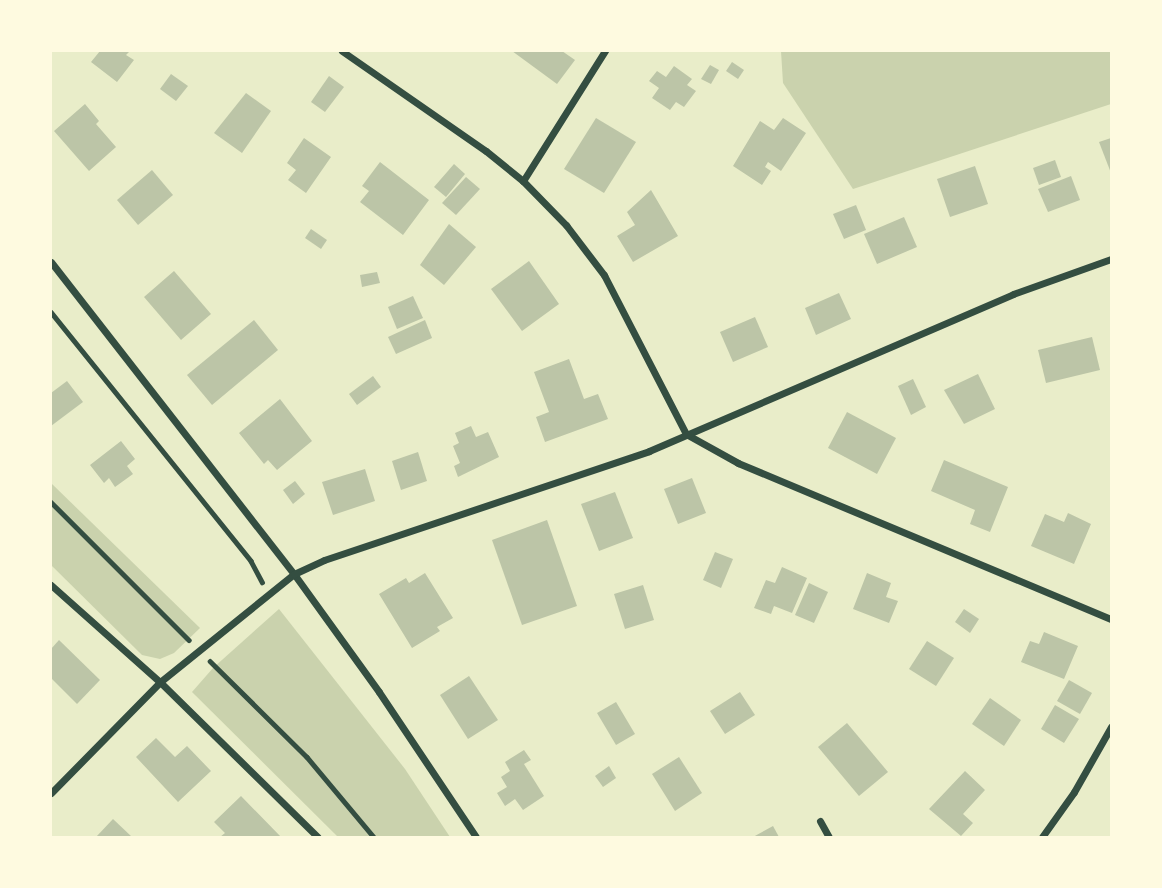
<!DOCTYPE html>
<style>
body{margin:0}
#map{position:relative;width:1162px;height:888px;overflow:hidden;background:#e9edc9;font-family:Arial,sans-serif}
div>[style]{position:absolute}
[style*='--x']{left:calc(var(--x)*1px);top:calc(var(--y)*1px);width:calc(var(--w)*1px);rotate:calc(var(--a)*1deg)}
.green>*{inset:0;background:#cad2ad}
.building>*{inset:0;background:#bcc5a7}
.path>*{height:4.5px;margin:-2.25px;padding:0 2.25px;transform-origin:2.25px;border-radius:2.25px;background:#344e41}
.minor>*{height:7px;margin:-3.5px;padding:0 3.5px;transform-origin:3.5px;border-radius:3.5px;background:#344e41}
span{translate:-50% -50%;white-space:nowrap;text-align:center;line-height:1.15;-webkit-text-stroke:6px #fefae0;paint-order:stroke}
.frame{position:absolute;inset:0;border:52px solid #fefae0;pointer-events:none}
</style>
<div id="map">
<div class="green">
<i style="clip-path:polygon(781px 51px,1111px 51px,1111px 104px,853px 189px,783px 83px)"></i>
<i style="clip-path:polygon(51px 483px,200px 628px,174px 653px,160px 659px,142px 655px,51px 565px)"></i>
<i style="clip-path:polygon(279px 609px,405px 769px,450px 837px,338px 837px,192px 692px,213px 668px)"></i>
</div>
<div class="building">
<i style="clip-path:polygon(100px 51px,130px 51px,126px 55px,134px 60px,117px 82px,91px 62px)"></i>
<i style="clip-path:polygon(512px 51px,562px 51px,575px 60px,557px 84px)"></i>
<i style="clip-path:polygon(732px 62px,744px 70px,738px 79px,726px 71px)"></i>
<i style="clip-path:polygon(710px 65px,719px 70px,711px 84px,701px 79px)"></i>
<i style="clip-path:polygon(674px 66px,692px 79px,687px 85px,696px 91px,684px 107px,676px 102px,670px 110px,652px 98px,659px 88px,649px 81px,657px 71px,666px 77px)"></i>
<i style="clip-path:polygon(171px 74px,188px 86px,176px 101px,160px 89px)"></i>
<i style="clip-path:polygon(329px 76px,344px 87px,325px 112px,311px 102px)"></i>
<i style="clip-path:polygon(246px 93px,271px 111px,242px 153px,214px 133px)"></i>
<i style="clip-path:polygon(85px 104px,99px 121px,96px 124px,116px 147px,89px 171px,54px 131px)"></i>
<i style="clip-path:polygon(596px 118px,636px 142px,604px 193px,564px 169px)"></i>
<i style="clip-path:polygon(783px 118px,806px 133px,781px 171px,768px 162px,765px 167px,771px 171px,762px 185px,733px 166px,760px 121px,774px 130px)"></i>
<i style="clip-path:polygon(304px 138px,331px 157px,306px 193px,288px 180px,296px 170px,287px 163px)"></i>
<i style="clip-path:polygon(1111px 138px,1111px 173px,1099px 142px)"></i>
<i style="clip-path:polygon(1055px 160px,1061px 177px,1039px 185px,1033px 168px)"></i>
<i style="clip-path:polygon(380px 162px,429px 200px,403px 235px,360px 202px,369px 191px,362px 186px)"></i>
<i style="clip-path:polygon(454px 164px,465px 174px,446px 197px,434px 187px)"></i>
<i style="clip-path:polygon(975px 166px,988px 204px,950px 217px,937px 179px)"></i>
<i style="clip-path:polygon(152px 170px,173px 195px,138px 225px,117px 200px)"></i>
<i style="clip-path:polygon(1071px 176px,1080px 200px,1048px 212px,1038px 189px)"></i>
<i style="clip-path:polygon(466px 177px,480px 189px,456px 215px,442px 203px)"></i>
<i style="clip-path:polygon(651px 190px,678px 236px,633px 262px,617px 236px,635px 225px,627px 212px)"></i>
<i style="clip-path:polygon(856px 205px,866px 230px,844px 239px,833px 214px)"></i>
<i style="clip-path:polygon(904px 217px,917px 247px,877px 264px,864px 234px)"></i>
<i style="clip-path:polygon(449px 224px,476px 247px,444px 285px,420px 265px)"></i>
<i style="clip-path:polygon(311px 229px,327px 240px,321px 249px,305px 238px)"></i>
<i style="clip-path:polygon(529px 261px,559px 304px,522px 331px,491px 289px)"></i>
<i style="clip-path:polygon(174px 271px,211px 314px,181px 340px,144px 297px)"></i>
<i style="clip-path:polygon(377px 272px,380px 283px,362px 287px,360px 275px)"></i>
<i style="clip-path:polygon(839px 293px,851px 319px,816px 335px,805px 308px)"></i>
<i style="clip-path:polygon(413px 296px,423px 318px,397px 329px,388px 307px)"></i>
<i style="clip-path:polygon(755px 317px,768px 347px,733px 362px,720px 332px)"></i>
<i style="clip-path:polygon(254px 320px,278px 350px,212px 405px,187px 375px)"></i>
<i style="clip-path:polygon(425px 320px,432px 338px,396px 354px,388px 337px)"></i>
<i style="clip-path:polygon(1092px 337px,1100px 370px,1046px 383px,1038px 350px)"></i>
<i style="clip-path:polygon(569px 359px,584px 399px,598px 394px,608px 419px,545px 442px,536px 417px,549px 412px,534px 372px)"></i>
<i style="clip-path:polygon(978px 374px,995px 409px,964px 424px,944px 390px)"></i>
<i style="clip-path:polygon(373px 376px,381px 387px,357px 405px,349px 394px)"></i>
<i style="clip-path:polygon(913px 379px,926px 407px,911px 415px,898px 386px)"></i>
<i style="clip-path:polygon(67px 381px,83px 402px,51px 426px,51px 393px)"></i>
<i style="clip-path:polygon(280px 399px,312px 441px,277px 470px,268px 460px,264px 464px,239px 433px)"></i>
<i style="clip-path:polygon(847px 412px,896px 438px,877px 474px,828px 448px)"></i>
<i style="clip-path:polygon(471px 426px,476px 437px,488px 432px,499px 457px,458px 477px,454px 466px,460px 463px,453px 446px,459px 443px,455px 433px)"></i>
<i style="clip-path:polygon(121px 441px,135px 459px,127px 466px,133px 474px,115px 487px,109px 478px,104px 483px,90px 465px)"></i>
<i style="clip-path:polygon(418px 452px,427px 481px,401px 490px,392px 461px)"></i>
<i style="clip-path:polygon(944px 460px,1008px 487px,990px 532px,970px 524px,975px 510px,931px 491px)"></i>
<i style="clip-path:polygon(365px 469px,375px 501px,333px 515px,322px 482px)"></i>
<i style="clip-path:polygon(692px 478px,706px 513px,678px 524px,664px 489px)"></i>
<i style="clip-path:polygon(295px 481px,305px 494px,293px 504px,283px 490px)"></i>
<i style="clip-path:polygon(615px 492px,633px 538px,599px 551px,581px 504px)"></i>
<i style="clip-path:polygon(1068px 513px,1091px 524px,1074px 564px,1031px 546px,1045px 514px,1064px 522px)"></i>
<i style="clip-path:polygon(547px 520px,577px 606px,522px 625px,492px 540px)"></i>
<i style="clip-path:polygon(715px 552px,733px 559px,721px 588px,703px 580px)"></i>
<i style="clip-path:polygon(782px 567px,807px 578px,792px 613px,774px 606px,771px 614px,754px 608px,766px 580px,775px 583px)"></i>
<i style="clip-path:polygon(425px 573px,453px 618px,437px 627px,440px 631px,412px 648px,379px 594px,406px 578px,409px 583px)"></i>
<i style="clip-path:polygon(867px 573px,891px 583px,886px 597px,898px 601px,889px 623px,853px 609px)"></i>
<i style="clip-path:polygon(809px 583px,828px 592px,814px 623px,795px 615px)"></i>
<i style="clip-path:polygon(643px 585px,654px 620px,625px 629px,614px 594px)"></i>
<i style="clip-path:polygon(964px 609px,979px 619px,970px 633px,955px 622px)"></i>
<i style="clip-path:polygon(1044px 632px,1078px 646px,1064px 679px,1021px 662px,1030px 641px,1039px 644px)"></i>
<i style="clip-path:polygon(59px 640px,100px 680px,77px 704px,51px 678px,51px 649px)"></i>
<i style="clip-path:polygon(927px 641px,954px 658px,936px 686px,909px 669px)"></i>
<i style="clip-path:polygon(469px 676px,498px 720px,468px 739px,440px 695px)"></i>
<i style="clip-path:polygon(1069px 680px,1092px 693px,1080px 714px,1057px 701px)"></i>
<i style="clip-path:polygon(740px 692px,755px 715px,725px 734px,710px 711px)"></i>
<i style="clip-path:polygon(990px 698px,1021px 720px,1004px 746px,972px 724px)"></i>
<i style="clip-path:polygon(616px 702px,635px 734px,616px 745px,597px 713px)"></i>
<i style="clip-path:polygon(1055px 705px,1079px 719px,1064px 743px,1041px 729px)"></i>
<i style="clip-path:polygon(847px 723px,888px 772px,859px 796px,818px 747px)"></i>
<i style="clip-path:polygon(156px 738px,175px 757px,187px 746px,211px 771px,178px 802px,136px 757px)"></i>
<i style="clip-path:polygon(524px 750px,531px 760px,524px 764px,544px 796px,523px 810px,515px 799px,505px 806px,497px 793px,507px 787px,501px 777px,510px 771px,505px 762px)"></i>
<i style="clip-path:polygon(679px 757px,702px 793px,675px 811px,652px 774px)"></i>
<i style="clip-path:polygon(609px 766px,616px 778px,603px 787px,595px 776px)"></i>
<i style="clip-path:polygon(965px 771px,985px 790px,963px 814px,973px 823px,961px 836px,929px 809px)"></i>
<i style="clip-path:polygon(241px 796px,281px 837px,220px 837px,225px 833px,214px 822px)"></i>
<i style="clip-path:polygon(113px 819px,132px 837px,96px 837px)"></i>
<i style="clip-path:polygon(773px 826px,779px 837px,753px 837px)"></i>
</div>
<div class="path">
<i style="--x:51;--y:312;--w:319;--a:51.2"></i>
<i style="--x:251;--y:561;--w:24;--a:62"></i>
<i style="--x:51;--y:502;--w:195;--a:45"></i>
<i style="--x:210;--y:661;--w:136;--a:44.7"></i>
<i style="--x:307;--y:757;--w:104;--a:50.1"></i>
</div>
<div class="minor">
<i style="--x:342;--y:51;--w:175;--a:34.8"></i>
<i style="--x:486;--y:151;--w:48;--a:39"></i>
<i style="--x:523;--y:181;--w:62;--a:45.7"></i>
<i style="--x:566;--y:225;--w:63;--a:52.8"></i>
<i style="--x:604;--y:275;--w:179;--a:62.7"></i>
<i style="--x:686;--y:434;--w:60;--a:29.1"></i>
<i style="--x:738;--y:463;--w:404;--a:22.7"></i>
<i style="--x:523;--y:181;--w:154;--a:-57.8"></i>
<i style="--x:51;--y:262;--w:395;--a:52.1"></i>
<i style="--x:294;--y:574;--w:145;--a:54.2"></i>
<i style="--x:379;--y:692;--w:174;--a:56.2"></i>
<i style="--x:51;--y:585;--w:146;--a:41.7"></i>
<i style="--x:160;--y:682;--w:221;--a:44.5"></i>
<i style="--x:51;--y:793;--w:156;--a:-45.5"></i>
<i style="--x:160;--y:682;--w:172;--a:-38.9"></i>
<i style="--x:294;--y:574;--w:33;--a:-25"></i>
<i style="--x:324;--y:560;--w:343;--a:-18.5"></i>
<i style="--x:649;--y:451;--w:396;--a:-23.3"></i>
<i style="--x:1013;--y:294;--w:104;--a:-19.7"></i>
<i style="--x:820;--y:821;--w:18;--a:61"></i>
<i style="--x:1042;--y:837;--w:55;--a:-54.6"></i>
<i style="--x:1074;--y:792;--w:75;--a:-60.4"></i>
</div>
<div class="frame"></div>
</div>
